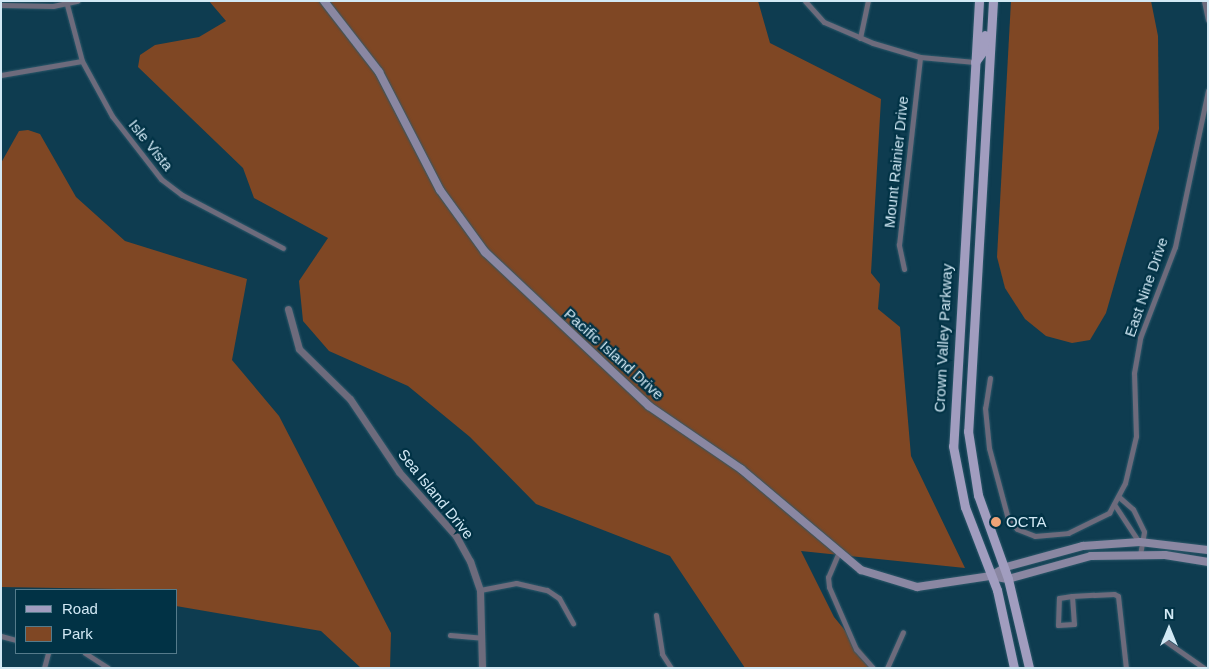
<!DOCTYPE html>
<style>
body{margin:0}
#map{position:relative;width:1209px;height:669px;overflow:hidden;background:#0e3c50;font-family:Arial,sans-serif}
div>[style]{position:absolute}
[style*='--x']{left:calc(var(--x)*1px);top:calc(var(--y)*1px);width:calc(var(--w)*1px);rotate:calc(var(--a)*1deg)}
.green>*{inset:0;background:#7f4724}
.roads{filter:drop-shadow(0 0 1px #2d586a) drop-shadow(0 0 1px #2d586a)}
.minor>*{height:5px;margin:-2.5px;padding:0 2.5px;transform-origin:2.5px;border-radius:2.5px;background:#6d6b7c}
.tertiary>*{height:7px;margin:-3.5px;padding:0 3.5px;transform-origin:3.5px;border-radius:3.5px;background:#6d6b7c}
.secondary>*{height:8px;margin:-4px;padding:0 4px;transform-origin:4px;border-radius:4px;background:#8a87a2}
.primary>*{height:9px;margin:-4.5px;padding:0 4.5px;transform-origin:4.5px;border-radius:4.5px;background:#a19dbf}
.dots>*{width:14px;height:14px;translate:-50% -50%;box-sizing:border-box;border:2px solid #013245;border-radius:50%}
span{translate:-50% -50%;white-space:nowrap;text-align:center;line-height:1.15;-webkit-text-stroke:4.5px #013245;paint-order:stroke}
.street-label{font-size:15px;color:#d2e9f5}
.poi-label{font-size:15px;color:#d2e9f5}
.left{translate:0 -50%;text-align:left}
.frame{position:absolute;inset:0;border:2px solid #d2e9f5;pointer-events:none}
.legend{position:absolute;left:15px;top:589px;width:162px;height:65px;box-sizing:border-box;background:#013245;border:1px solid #557b8b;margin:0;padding:6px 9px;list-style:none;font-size:15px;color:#d2e9f5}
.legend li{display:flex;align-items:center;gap:10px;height:25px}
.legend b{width:25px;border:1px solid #557b8b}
.north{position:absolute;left:1144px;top:604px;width:50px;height:50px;-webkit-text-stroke:4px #013245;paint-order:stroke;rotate:0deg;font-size:14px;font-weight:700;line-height:20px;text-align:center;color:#d2e9f5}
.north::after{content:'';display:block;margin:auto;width:18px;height:22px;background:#d2e9f5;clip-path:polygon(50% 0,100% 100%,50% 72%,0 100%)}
</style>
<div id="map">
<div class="green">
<i style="clip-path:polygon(209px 1px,758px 1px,770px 43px,881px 99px,871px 273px,880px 284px,878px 309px,900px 327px,911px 456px,965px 568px,801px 551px,834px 617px,876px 668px,745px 668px,670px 556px,536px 504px,470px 437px,408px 386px,329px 351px,303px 321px,299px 281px,328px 238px,254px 198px,243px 168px,138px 67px,140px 55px,155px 45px,199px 37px,226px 21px)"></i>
<i style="clip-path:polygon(1011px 1px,1151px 1px,1158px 36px,1159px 129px,1106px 313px,1090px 340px,1072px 343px,1046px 336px,1025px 319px,1005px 288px,997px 257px)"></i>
<i style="clip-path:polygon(28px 130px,40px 134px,76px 197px,125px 241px,247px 279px,232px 360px,279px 416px,391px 633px,390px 668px,361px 668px,321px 631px,176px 606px,176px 590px,1px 587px,1px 163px,19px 131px)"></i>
</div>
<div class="roads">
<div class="minor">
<i style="--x:66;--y:1;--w:62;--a:75.1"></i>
<i style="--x:82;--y:61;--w:63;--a:61.4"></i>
<i style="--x:112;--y:116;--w:80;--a:52.1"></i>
<i style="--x:161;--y:179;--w:26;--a:37"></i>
<i style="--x:182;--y:195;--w:114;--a:27.7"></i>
<i style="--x:805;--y:1;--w:28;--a:48"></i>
<i style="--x:824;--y:22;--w:53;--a:23.2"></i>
<i style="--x:873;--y:43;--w:49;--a:16.6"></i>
<i style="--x:920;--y:57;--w:55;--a:5.2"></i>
<i style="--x:1204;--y:1;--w:19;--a:78"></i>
<i style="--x:1;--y:5;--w:52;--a:1.1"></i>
<i style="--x:53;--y:6;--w:25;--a:-12"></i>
<i style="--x:860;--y:38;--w:38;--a:-78"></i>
<i style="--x:1;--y:75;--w:82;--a:-9.8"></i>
<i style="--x:904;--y:269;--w:25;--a:-102"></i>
<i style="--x:899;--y:245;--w:189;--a:-83.6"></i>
<i style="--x:990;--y:378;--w:30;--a:99"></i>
<i style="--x:985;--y:408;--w:40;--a:84.3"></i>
<i style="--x:989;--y:448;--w:73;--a:75"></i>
<i style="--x:1008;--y:519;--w:13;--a:48"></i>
<i style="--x:1017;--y:529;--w:19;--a:21"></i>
<i style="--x:1035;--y:536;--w:33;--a:-5"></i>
<i style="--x:1068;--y:533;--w:46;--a:-26"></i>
<i style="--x:1109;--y:513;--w:34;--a:-62"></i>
<i style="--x:1125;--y:483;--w:48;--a:-76.8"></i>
<i style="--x:1136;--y:436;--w:63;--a:-91.8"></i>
<i style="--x:1134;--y:373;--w:36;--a:-80"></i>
<i style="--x:1140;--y:338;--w:97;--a:-69"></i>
<i style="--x:1175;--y:247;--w:160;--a:-78.1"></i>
<i style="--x:1119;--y:497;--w:18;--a:41"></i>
<i style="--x:1133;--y:509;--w:25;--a:64"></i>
<i style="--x:1144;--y:532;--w:22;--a:100"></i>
<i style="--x:1114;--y:504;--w:45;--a:56.7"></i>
<i style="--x:838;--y:554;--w:25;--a:113"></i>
<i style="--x:828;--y:577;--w:10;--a:84"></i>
<i style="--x:829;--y:587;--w:68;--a:66.5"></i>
<i style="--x:856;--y:649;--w:25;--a:48"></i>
<i style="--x:480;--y:590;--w:37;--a:-11"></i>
<i style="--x:516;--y:583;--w:32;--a:13"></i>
<i style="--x:547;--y:590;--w:14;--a:34"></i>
<i style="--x:559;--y:598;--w:29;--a:61"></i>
<i style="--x:1072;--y:596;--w:28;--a:86"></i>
<i style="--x:1074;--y:624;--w:16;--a:176"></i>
<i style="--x:1058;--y:625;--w:27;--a:-88"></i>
<i style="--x:1059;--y:598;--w:13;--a:-9"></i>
<i style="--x:1072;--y:596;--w:22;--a:-3"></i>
<i style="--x:1094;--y:595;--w:20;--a:-3"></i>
<i style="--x:1114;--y:594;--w:4;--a:27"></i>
<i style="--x:1118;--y:596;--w:72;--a:83.7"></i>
<i style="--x:656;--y:615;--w:39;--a:81"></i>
<i style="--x:662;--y:654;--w:17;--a:57"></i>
<i style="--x:450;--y:635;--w:32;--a:5"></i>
<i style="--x:1;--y:636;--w:16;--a:15"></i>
<i style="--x:1164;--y:640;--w:49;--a:35"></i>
<i style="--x:85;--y:653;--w:27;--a:33"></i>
<i style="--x:44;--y:668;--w:16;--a:-75"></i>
<i style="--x:887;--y:668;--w:39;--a:-66"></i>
</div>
<div class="tertiary">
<i style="--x:288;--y:309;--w:41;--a:74.6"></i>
<i style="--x:299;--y:349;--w:71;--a:44.4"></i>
<i style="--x:350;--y:399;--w:88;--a:56.1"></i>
<i style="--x:399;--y:472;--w:86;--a:48.3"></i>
<i style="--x:456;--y:536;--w:29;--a:61"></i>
<i style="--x:470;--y:561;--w:31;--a:71"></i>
<i style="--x:480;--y:590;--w:78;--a:88.5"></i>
</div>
<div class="secondary">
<i style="--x:324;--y:1;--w:90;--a:52.2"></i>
<i style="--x:379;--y:72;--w:133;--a:62.7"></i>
<i style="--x:440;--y:190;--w:77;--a:54"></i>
<i style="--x:485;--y:252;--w:225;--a:43.2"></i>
<i style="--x:649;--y:406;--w:112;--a:34.4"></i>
<i style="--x:741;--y:469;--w:157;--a:40.1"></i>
<i style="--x:861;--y:570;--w:59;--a:16.9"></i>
<i style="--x:917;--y:587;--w:75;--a:-8.5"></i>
<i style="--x:991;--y:576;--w:17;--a:10"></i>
<i style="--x:1008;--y:579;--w:86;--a:-15.5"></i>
<i style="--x:1091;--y:556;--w:74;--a:-0.8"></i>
<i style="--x:1165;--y:555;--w:44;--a:9.2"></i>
<i style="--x:991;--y:576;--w:17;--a:-31"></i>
<i style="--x:1006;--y:567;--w:80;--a:-15.3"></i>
<i style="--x:1083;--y:546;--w:57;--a:-4"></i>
<i style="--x:1140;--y:542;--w:68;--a:6.7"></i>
</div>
<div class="primary">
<i style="--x:979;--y:1;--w:446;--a:93.3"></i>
<i style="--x:953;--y:446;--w:62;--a:78.9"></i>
<i style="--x:965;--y:507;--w:89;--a:68.9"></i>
<i style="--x:997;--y:590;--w:80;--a:77.7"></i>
<i style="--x:993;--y:1;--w:431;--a:93.3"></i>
<i style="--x:968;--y:431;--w:65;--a:81.1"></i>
<i style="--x:978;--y:495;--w:89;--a:70.3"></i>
<i style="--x:1008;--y:579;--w:91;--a:76.7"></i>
<i style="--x:975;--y:62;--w:14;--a:-54"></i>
<i style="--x:983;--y:51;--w:16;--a:-83"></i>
</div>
</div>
<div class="dots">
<i style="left:996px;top:522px;background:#efa377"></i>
</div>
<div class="street-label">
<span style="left:151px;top:145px;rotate:51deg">Isle Vista</span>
<span style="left:896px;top:162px;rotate:-84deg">Mount Rainier Drive</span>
<span style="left:1146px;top:287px;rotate:-71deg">East Nine Drive</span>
<span style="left:943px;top:338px;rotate:-87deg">Crown Valley Parkway</span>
<span style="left:614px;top:354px;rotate:42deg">Pacific Island Drive</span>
<span style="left:436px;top:494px;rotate:51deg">Sea Island Drive</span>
</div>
<div class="poi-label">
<span class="left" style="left:1006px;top:522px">OCTA</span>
</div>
<div class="frame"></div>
<ul class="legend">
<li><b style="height:6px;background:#a19dbf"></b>Road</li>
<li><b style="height:14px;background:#7f4724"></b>Park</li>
</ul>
<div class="north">N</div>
</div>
